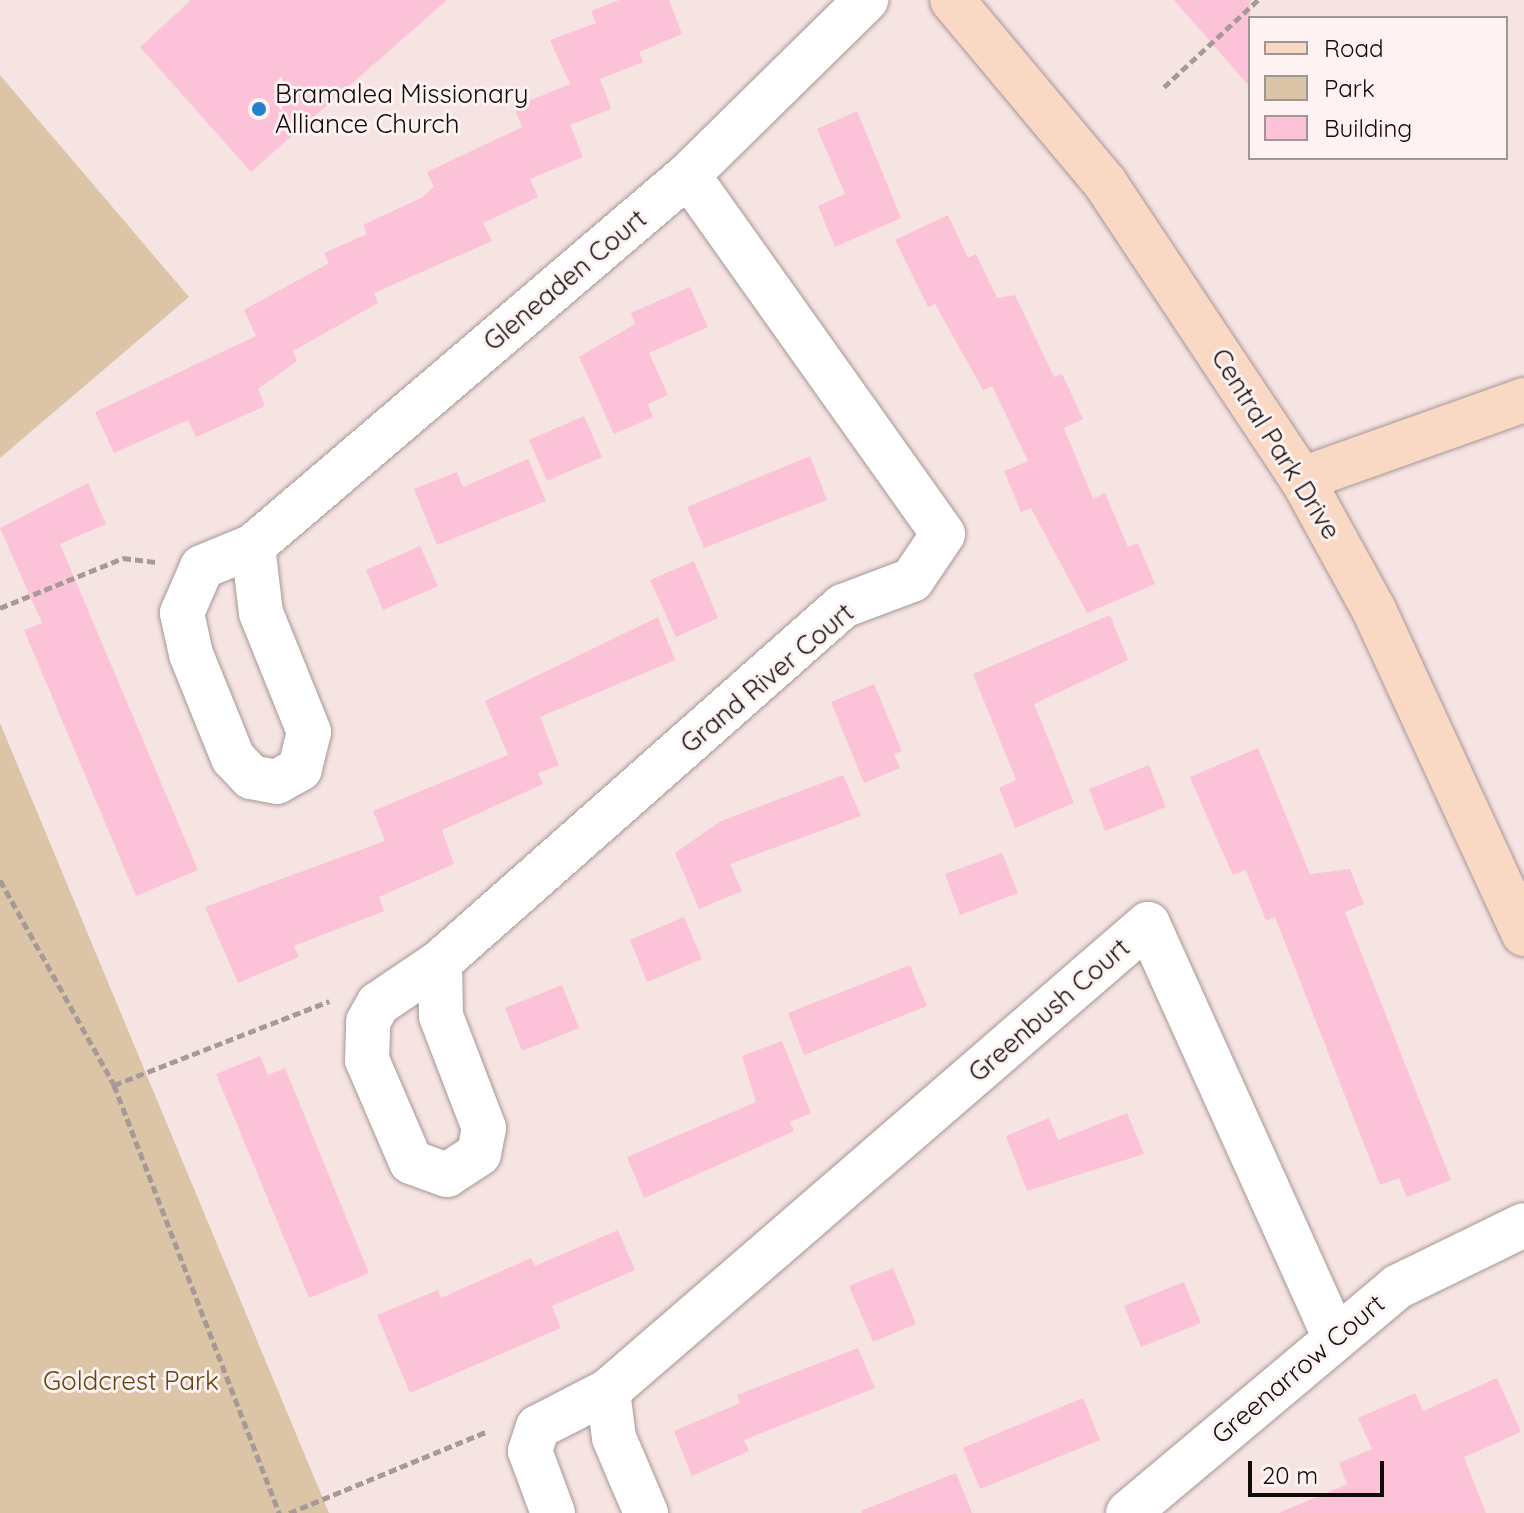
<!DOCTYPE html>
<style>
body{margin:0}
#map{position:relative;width:1524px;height:1513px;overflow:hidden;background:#f6e4e3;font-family:Quicksand,sans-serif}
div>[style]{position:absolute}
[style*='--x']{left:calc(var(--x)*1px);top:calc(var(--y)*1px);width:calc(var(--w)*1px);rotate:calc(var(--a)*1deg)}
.green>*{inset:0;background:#dbc5a6}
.building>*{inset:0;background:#fcc2d7}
.path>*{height:5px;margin-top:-2.5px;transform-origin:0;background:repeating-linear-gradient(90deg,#a79998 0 8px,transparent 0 12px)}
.roads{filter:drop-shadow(0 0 2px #a69695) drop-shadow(0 0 2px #a69695)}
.street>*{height:44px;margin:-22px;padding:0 22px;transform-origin:22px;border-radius:22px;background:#fff}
.secondary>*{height:44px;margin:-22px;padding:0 22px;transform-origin:22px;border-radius:22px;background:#f9d8c4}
.dots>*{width:22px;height:22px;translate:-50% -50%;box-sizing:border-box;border:4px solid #fef3f2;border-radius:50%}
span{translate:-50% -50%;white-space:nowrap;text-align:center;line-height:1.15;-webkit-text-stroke:6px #fef3f2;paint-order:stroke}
.poi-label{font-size:26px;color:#100a0a}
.left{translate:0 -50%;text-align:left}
.street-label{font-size:26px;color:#100a0a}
.park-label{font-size:26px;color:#65450d}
.legend{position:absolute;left:1248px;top:16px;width:260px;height:144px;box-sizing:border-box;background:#fef3f2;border:2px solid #9f9695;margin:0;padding:10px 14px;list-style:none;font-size:24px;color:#100a0a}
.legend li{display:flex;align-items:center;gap:16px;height:40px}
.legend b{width:40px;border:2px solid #9f9695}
.scale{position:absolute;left:1248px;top:1461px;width:136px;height:36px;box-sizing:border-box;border:4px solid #100a0a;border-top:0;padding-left:10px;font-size:24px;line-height:28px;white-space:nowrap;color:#100a0a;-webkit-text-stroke:6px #fef3f2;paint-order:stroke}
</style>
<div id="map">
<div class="green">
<i style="clip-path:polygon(0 75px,189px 297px,0 458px)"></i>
<i style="clip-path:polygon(0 723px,329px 1513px,0 1513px)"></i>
</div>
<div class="building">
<i style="clip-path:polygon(191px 0,447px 0,251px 172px,140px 47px)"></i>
<i style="clip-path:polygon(619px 0,669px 0,682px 34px,639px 52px,643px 62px,600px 79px,611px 109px,570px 125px,583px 157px,530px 179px,538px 197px,483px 223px,492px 241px,374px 293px,378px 303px,293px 351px,297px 361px,258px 389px,265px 406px,196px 437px,188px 420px,114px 453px,95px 412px,256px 336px,244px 310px,329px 263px,324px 253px,367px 234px,363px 225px,423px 197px,434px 187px,427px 172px,522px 127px,514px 107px,570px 84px,550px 40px,596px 23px,591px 11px)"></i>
<i style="clip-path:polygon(1174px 0,1250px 0,1250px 87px)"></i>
<i style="clip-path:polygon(857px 111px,901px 218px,835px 247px,818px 206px,845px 194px,817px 129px)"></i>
<i style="clip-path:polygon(948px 215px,968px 258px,976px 254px,997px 298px,1015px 295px,1054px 377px,1062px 374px,1083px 419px,1064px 428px,1093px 499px,1105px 493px,1128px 547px,1138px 543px,1155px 584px,1087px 613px,1031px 508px,1021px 512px,1004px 471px,1028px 461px,992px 386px,983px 390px,935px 304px,928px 307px,895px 240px)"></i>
<i style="clip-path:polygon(690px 287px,708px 327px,649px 353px,668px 395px,648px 404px,653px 417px,614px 434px,579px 357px,635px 324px,631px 313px)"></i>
<i style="clip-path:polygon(584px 416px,602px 457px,547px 481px,529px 440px)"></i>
<i style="clip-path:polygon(810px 456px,827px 500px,704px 548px,687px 507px)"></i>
<i style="clip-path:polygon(528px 459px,546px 501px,437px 545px,414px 489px,457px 472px,463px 487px)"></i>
<i style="clip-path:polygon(88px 483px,106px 524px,60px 544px,198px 870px,136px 896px,24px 630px,42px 623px,0 528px)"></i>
<i style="clip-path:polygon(420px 546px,438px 586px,383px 610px,366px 570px)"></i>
<i style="clip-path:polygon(694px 561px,718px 618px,676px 637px,650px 580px)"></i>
<i style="clip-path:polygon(1110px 615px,1128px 660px,1034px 704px,1074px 803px,1015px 828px,999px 788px,1016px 780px,973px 674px)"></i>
<i style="clip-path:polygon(658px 617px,675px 660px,540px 717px,559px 765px,538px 773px,543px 784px,442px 830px,454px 864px,379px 897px,384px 911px,294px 946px,299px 957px,238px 983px,205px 907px,385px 841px,373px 811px,508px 755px,485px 701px)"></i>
<i style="clip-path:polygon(874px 684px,902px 751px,894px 754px,900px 768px,864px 783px,831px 702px)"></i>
<i style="clip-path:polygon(1258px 748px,1310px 874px,1350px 869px,1364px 904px,1345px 912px,1451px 1180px,1407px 1197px,1399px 1178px,1380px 1185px,1275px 917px,1266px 921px,1246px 870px,1233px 875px,1207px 817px,1190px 777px)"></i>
<i style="clip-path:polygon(1149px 765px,1166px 807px,1105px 831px,1089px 789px)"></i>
<i style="clip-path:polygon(843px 775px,861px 816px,730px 864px,742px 891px,699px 909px,675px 853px,721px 821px)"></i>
<i style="clip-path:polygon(1002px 853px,1018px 893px,960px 915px,945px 874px)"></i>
<i style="clip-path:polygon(684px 917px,702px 959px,647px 982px,630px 940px)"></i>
<i style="clip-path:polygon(910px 965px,927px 1006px,804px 1055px,788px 1013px)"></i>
<i style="clip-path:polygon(562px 985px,579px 1028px,522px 1051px,505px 1008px)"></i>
<i style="clip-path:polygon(782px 1041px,811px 1113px,790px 1122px,794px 1131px,644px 1198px,627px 1157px,756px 1102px,742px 1056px)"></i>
<i style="clip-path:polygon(260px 1056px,268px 1075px,285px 1068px,369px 1273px,309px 1298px,216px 1074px)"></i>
<i style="clip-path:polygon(1127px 1113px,1144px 1154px,1027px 1191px,1006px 1136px,1049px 1118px,1058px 1140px)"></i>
<i style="clip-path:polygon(618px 1230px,635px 1270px,552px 1306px,561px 1328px,410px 1393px,377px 1315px,438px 1290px,441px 1298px,531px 1258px,535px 1266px)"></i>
<i style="clip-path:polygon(893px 1268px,916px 1324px,873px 1342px,849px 1286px)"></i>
<i style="clip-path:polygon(1184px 1282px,1201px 1323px,1141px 1347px,1124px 1306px)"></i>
<i style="clip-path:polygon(858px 1348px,875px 1388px,744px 1440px,749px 1451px,692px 1476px,674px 1431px,740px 1403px,737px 1395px)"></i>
<i style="clip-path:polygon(1497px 1378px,1521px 1432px,1464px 1457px,1486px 1513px,1279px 1513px,1347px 1484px,1339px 1463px,1372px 1449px,1358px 1418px,1415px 1393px,1423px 1411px)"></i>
<i style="clip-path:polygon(1083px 1398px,1100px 1440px,980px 1489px,963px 1448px)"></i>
<i style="clip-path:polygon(956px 1473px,972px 1513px,862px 1513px,861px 1511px)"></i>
</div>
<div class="path">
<i style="--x:1164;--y:87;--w:128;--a:-42.8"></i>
<i style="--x:0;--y:608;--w:133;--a:-22.1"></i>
<i style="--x:123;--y:558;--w:34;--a:7"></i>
<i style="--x:0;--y:880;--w:235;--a:60.9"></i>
<i style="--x:114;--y:1085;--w:459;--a:68.9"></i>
<i style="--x:114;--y:1085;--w:231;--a:-21.3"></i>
<i style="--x:289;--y:1513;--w:215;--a:-22.4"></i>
</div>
<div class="roads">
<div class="street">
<i style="--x:253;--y:546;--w:67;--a:83.2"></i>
<i style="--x:261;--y:613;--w:128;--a:68"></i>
<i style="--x:309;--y:732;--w:38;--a:104"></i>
<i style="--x:300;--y:769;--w:26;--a:151"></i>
<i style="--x:277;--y:782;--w:26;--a:-169"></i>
<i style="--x:251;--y:777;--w:26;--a:-133"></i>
<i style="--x:233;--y:758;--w:112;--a:-112"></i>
<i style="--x:191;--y:654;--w:42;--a:-102.4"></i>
<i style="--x:182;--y:613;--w:50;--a:-66.5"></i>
<i style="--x:202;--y:567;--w:55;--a:-22.4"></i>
<i style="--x:253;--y:546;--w:572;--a:-40.46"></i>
<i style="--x:688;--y:175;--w:250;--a:-44.5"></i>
<i style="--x:440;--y:962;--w:54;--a:88.9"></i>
<i style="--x:441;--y:1016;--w:120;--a:69"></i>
<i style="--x:484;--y:1128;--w:26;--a:101"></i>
<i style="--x:479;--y:1154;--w:38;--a:147"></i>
<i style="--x:447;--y:1175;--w:38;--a:-160"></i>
<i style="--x:411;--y:1162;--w:111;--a:-113.3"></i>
<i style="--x:367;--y:1060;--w:38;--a:-88"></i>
<i style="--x:368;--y:1022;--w:21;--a:-61"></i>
<i style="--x:378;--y:1004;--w:75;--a:-34.1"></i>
<i style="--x:440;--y:962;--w:538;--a:-41.46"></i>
<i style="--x:843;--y:606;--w:74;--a:-20.6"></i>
<i style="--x:912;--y:580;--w:55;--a:-56"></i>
<i style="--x:943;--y:534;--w:440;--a:-125.4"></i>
<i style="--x:608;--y:1391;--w:47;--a:82.7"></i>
<i style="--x:614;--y:1438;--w:82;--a:66.9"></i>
<i style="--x:553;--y:1513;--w:66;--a:-110.4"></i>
<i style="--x:530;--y:1451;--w:25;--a:-72"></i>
<i style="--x:538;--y:1427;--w:79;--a:-27.2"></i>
<i style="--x:608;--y:1391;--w:714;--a:-40.85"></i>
<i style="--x:1148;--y:924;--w:451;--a:65.7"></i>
<i style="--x:1128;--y:1513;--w:351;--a:-40"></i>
<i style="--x:1397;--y:1287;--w:141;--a:-26"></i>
</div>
<div class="secondary">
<i style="--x:952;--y:0;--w:239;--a:50.1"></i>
<i style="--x:1105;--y:183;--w:356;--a:56.4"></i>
<i style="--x:1302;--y:479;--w:149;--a:61.2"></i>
<i style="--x:1374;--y:610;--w:357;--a:65.2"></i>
<i style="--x:1302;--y:479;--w:236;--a:-19.6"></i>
</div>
</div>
<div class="dots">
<i style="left:259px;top:109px;background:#2282ce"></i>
</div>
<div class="poi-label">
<span class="left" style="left:275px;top:109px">Bramalea Missionary<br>Alliance Church</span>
</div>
<div class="street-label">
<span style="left:565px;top:280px;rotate:-40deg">Gleneaden Court</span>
<span style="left:1276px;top:444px;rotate:58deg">Central Park Drive</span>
<span style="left:767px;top:678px;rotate:-40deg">Grand River Court</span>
<span style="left:1049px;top:1010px;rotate:-41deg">Greenbush Court</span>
<span style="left:1298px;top:1369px;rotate:-40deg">Greenarrow Court</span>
</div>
<div class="park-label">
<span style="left:131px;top:1381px">Goldcrest Park</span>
</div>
<ul class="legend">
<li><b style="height:10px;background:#f9d8c4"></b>Road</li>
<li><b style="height:22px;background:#dbc5a6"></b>Park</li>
<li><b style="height:22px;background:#fcc2d7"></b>Building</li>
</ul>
<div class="scale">20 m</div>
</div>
